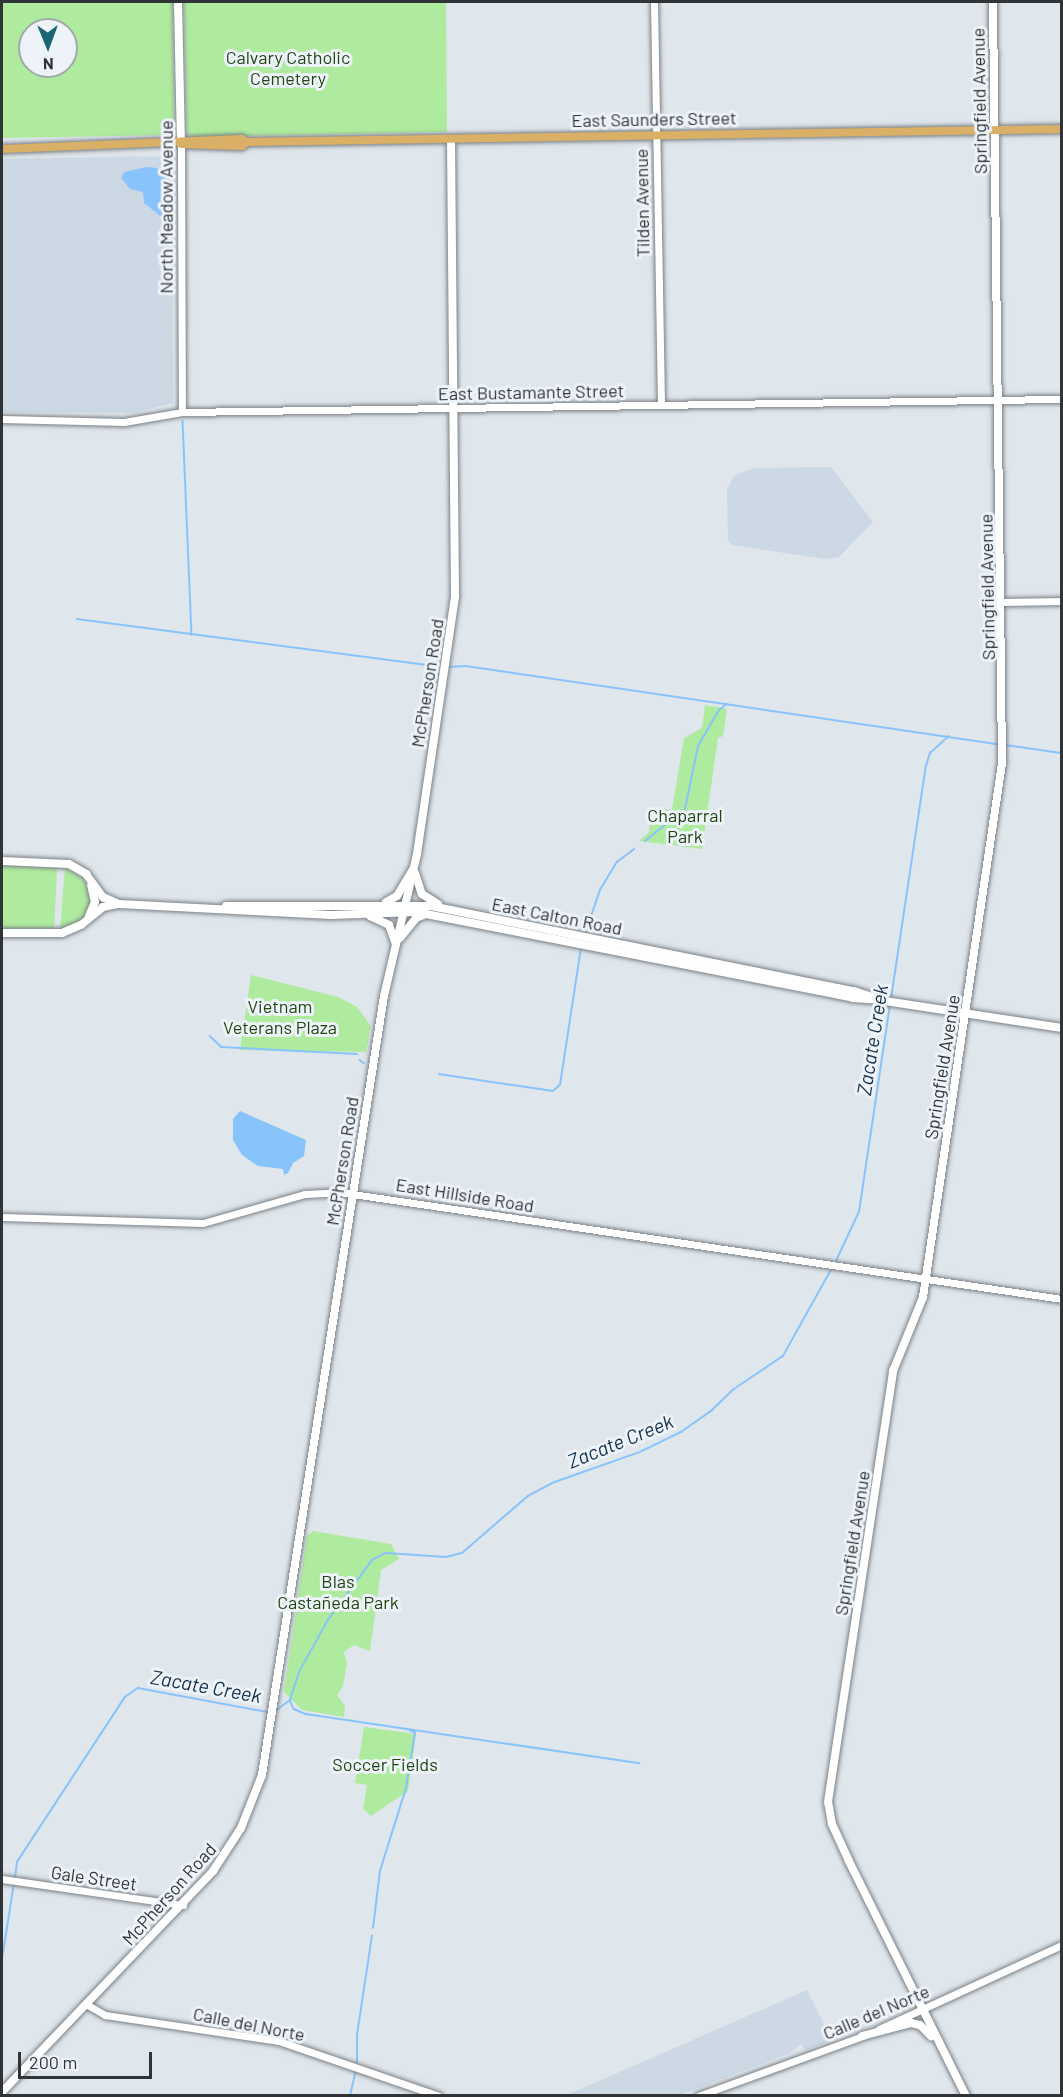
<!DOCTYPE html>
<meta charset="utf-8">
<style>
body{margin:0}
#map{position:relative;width:1063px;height:2097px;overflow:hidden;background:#dfe6ec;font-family:Barlow,sans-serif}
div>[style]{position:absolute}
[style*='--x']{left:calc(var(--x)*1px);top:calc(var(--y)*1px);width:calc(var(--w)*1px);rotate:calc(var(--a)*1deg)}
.built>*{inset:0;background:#ccd8e3}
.green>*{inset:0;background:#afeb9e}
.water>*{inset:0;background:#88c3fb}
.stream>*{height:1.5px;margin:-0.75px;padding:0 0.75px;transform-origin:0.75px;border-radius:0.75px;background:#88c3fb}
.roads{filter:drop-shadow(0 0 2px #7b8186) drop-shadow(0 0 2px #7b8186)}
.tertiary>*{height:7px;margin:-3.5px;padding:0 3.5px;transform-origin:3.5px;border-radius:3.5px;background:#fff}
.secondary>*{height:8px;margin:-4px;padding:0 4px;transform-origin:4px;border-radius:4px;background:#fff}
.primary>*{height:8px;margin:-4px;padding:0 4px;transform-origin:4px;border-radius:4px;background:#d9b066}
span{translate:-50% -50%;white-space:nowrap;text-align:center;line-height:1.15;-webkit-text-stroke:6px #edf3f9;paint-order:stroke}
.park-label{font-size:18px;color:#1f4711}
.street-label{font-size:18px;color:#313436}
.water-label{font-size:20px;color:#12314d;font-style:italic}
.frame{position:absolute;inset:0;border:3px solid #313436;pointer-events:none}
.north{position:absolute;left:18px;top:18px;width:60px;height:60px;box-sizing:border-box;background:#edf3f9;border:2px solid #a2a7ab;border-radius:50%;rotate:179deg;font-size:16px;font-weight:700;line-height:24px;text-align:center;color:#313436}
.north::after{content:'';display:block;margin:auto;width:21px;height:27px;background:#1b6472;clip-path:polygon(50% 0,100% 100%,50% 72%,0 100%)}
.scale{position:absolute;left:18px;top:2052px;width:134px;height:27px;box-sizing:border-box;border:3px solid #313436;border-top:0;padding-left:8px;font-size:18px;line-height:21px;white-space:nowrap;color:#313436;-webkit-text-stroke:4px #edf3f9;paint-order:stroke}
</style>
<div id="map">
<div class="built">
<i style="clip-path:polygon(165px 156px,172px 165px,173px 403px,133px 413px,2px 412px,2px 159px)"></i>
<i style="clip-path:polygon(831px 467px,873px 522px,839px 557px,824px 559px,732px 545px,728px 540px,727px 489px,734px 476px,754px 468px)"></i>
<i style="clip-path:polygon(807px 1990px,832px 2040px,805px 2050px,801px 2044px,790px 2053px,680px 2095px,567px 2095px)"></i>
</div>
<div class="green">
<i style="clip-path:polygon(evenodd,2px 2px,173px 2px,174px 129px,168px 135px,2px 138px,2px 2px,30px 30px,66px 30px,66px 66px,30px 66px,30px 30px)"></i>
<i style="clip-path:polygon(184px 2px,446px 2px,447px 132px,192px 137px,187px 133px)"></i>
<i style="clip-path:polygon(705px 705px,727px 709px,723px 736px,718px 738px,702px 849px,639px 841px,649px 832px,652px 808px,672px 810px,684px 738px,702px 728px)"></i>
<i style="clip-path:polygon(2px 864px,57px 868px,54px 930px,2px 930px)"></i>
<i style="clip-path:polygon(65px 868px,84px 879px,92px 900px,83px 919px,60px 929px)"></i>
<i style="clip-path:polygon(251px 975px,338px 997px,357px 1007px,371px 1026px,366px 1052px,240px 1050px)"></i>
<i style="clip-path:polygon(313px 1531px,391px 1544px,399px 1559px,381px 1570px,370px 1651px,354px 1645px,344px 1652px,347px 1664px,343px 1686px,337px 1695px,345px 1706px,344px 1717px,302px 1710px,284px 1692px,307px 1536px)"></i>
<i style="clip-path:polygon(364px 1727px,416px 1734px,408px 1791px,371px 1816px,363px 1809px,367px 1785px,355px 1783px)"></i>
</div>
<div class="water">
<i style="clip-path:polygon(147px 167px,157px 168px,165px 177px,163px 218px,144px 203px,143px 192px,130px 189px,121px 178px,124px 172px)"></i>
<i style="clip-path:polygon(240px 1111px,306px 1140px,304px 1156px,293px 1163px,288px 1173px,284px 1175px,283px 1169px,258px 1166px,242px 1155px,233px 1140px,233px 1119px)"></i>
</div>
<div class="stream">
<i style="--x:183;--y:421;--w:214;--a:87.6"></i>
<i style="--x:77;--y:619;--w:368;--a:7.5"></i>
<i style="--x:447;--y:667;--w:19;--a:-3"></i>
<i style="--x:466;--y:666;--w:537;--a:8.36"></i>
<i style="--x:1005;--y:745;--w:58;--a:8"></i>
<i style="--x:645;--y:841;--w:51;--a:-38.7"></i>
<i style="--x:685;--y:809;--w:64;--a:-78.3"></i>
<i style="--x:698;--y:746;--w:42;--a:-59.7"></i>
<i style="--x:719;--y:710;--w:10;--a:-37"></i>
<i style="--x:585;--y:934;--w:46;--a:-71.2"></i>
<i style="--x:600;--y:890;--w:33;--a:-59"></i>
<i style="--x:617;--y:862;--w:21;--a:-37"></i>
<i style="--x:891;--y:999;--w:236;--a:-81.5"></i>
<i style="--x:926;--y:766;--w:14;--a:-73"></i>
<i style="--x:930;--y:753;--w:25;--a:-42"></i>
<i style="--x:210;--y:1036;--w:16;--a:43"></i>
<i style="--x:222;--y:1047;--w:135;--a:3"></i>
<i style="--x:360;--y:1060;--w:5;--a:37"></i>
<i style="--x:439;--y:1074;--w:115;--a:8.5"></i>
<i style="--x:553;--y:1091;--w:9;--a:-41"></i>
<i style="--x:560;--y:1085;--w:140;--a:-81.3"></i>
<i style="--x:836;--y:1261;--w:54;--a:-64.9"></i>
<i style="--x:859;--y:1212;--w:210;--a:-81.5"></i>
<i style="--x:290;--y:1700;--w:10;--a:66"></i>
<i style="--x:294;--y:1709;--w:13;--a:23"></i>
<i style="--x:306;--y:1714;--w:337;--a:8.4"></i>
<i style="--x:275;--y:1711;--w:19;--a:-36"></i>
<i style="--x:290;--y:1700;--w:29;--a:-72"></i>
<i style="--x:299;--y:1672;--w:60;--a:-60.9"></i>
<i style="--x:328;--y:1620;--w:74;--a:-53.7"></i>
<i style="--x:372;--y:1560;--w:16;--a:-27"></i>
<i style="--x:386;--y:1553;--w:60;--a:3.8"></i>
<i style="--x:446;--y:1557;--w:16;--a:-14"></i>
<i style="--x:462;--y:1553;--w:87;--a:-40.8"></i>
<i style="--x:528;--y:1496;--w:27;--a:-28"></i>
<i style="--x:552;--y:1483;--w:93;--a:-19.4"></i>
<i style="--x:640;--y:1452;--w:46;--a:-26"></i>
<i style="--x:681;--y:1432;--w:38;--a:-35"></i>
<i style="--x:712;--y:1410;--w:30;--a:-44"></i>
<i style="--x:734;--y:1389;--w:59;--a:-34"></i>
<i style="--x:783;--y:1356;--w:101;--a:-60.9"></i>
<i style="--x:15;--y:1878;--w:16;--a:-83"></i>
<i style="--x:17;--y:1862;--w:197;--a:-56.8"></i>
<i style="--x:125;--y:1697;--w:16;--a:-35"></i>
<i style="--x:138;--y:1688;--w:131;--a:10.5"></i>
<i style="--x:373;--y:1928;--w:57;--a:-83"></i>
<i style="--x:380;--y:1871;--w:87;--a:-72.6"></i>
<i style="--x:406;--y:1788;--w:56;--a:-80.7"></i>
<i style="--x:415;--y:1733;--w:5;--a:-158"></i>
<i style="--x:2;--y:1959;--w:77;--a:-81"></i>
<i style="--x:357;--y:2063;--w:28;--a:-90"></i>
<i style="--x:357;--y:2035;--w:100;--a:-81.4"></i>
<i style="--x:350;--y:2096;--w:26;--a:-77"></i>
</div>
<div class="roads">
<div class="tertiary">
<i style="--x:654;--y:2;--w:402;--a:89"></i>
<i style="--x:181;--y:144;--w:268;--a:89.8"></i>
<i style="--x:2;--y:419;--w:122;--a:1.4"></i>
<i style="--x:124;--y:422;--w:59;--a:-9.8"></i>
<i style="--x:182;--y:412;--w:880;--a:-0.85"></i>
<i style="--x:1002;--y:602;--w:60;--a:-1"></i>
<i style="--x:2;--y:1217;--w:201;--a:1.7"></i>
<i style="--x:203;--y:1223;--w:106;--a:-15.9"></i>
<i style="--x:305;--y:1194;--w:34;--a:-3"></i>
<i style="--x:339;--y:1192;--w:731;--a:8.42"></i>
<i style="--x:2;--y:1879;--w:183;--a:8.2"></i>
<i style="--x:86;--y:2004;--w:22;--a:30"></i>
<i style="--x:105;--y:2015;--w:176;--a:8.5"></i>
<i style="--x:279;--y:2041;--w:169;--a:19"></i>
<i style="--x:879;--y:2029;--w:201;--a:-24.7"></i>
<i style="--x:698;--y:2096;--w:179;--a:-20"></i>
</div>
<div class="secondary">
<i style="--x:178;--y:2;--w:142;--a:88.8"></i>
<i style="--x:2;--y:861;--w:67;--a:2.6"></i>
<i style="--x:69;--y:864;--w:20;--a:30"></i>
<i style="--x:86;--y:874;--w:29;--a:54"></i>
<i style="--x:103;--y:897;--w:17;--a:24"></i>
<i style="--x:415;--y:873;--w:22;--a:72"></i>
<i style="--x:422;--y:894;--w:19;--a:32"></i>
<i style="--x:386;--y:902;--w:13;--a:-29"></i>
<i style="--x:397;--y:896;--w:31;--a:-59"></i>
<i style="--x:226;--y:906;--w:205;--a:0"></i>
<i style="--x:431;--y:906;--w:431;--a:11.4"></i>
<i style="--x:854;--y:991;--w:33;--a:18"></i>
<i style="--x:885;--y:1001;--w:179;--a:8.7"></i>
<i style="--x:89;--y:916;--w:15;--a:-67"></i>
<i style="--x:95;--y:902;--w:17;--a:-103"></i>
<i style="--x:370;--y:916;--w:21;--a:25"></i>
<i style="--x:389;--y:925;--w:20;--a:70"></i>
<i style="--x:2;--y:933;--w:60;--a:0"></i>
<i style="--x:62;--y:933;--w:21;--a:-23"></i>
<i style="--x:81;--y:925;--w:28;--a:-39"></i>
<i style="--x:103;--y:907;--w:16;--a:-11"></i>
<i style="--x:119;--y:904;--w:212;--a:3"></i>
<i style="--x:331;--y:915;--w:85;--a:-2"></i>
<i style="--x:416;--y:912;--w:445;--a:11.1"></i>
<i style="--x:853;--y:998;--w:30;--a:4"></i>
<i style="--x:400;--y:938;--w:26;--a:-51"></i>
<i style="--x:416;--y:918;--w:11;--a:-22"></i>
<i style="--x:862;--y:2036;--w:51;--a:-14.9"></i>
<i style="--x:911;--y:2023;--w:9;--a:13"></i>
<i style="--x:920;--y:2025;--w:16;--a:45"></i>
<i style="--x:2;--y:2092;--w:306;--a:-46.3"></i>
<i style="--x:213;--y:1871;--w:51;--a:-56.9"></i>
<i style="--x:241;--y:1828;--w:57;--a:-68.4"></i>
<i style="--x:262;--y:1775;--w:788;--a:-81.1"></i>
<i style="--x:384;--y:996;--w:146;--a:-76.9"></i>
<i style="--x:417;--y:854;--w:260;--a:-81.6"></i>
<i style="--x:455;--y:597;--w:458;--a:-90.5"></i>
<i style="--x:966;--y:2096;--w:263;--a:-116.5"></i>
<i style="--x:849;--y:1861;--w:41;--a:-114.7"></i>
<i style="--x:832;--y:1824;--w:22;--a:-100"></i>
<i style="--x:828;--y:1802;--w:436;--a:-81.4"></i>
<i style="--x:893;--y:1371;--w:80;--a:-67.9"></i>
<i style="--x:923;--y:1297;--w:540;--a:-81.58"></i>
<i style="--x:1002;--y:763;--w:761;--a:-90.68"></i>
</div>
<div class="primary">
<i style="--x:181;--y:144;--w:61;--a:1.9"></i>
<i style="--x:242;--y:146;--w:6;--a:-39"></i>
<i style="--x:2;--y:149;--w:240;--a:-2.4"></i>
<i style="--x:242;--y:139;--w:6;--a:31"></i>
<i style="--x:247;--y:142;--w:815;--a:-0.91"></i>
</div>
</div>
<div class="park-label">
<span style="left:288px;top:68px">Calvary Catholic<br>Cemetery</span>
<span style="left:685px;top:826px">Chaparral<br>Park</span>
<span style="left:280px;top:1017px">Vietnam<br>Veterans Plaza</span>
<span style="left:338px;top:1592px">Blas<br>Castañeda Park</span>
<span style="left:385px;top:1764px">Soccer Fields</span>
</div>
<div class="street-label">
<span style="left:979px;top:101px;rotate:-91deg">Springfield Avenue</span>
<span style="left:654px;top:119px;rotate:-1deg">East Saunders Street</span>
<span style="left:642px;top:203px;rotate:-91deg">Tilden Avenue</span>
<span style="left:166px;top:207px;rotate:-90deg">North Meadow Avenue</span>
<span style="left:531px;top:392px;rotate:-1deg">East Bustamante Street</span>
<span style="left:987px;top:587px;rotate:-91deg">Springfield Avenue</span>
<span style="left:427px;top:683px;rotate:-81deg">McPherson Road</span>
<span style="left:557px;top:916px;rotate:11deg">East Calton Road</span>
<span style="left:942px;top:1067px;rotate:-81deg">Springfield Avenue</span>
<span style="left:342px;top:1161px;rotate:-81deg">McPherson Road</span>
<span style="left:465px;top:1195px;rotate:9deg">East Hillside Road</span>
<span style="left:852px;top:1543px;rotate:-81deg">Springfield Avenue</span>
<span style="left:94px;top:1878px;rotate:8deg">Gale Street</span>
<span style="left:169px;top:1894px;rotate:-48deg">McPherson Road</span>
<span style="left:876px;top:2012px;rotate:-23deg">Calle del Norte</span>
<span style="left:249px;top:2024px;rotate:11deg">Calle del Norte</span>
</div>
<div class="water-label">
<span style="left:872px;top:1040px;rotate:-81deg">Zacate Creek</span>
<span style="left:620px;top:1441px;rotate:-22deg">Zacate Creek</span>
<span style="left:206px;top:1686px;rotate:10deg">Zacate Creek</span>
</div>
<div class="frame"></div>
<div class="north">N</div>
<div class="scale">200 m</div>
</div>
